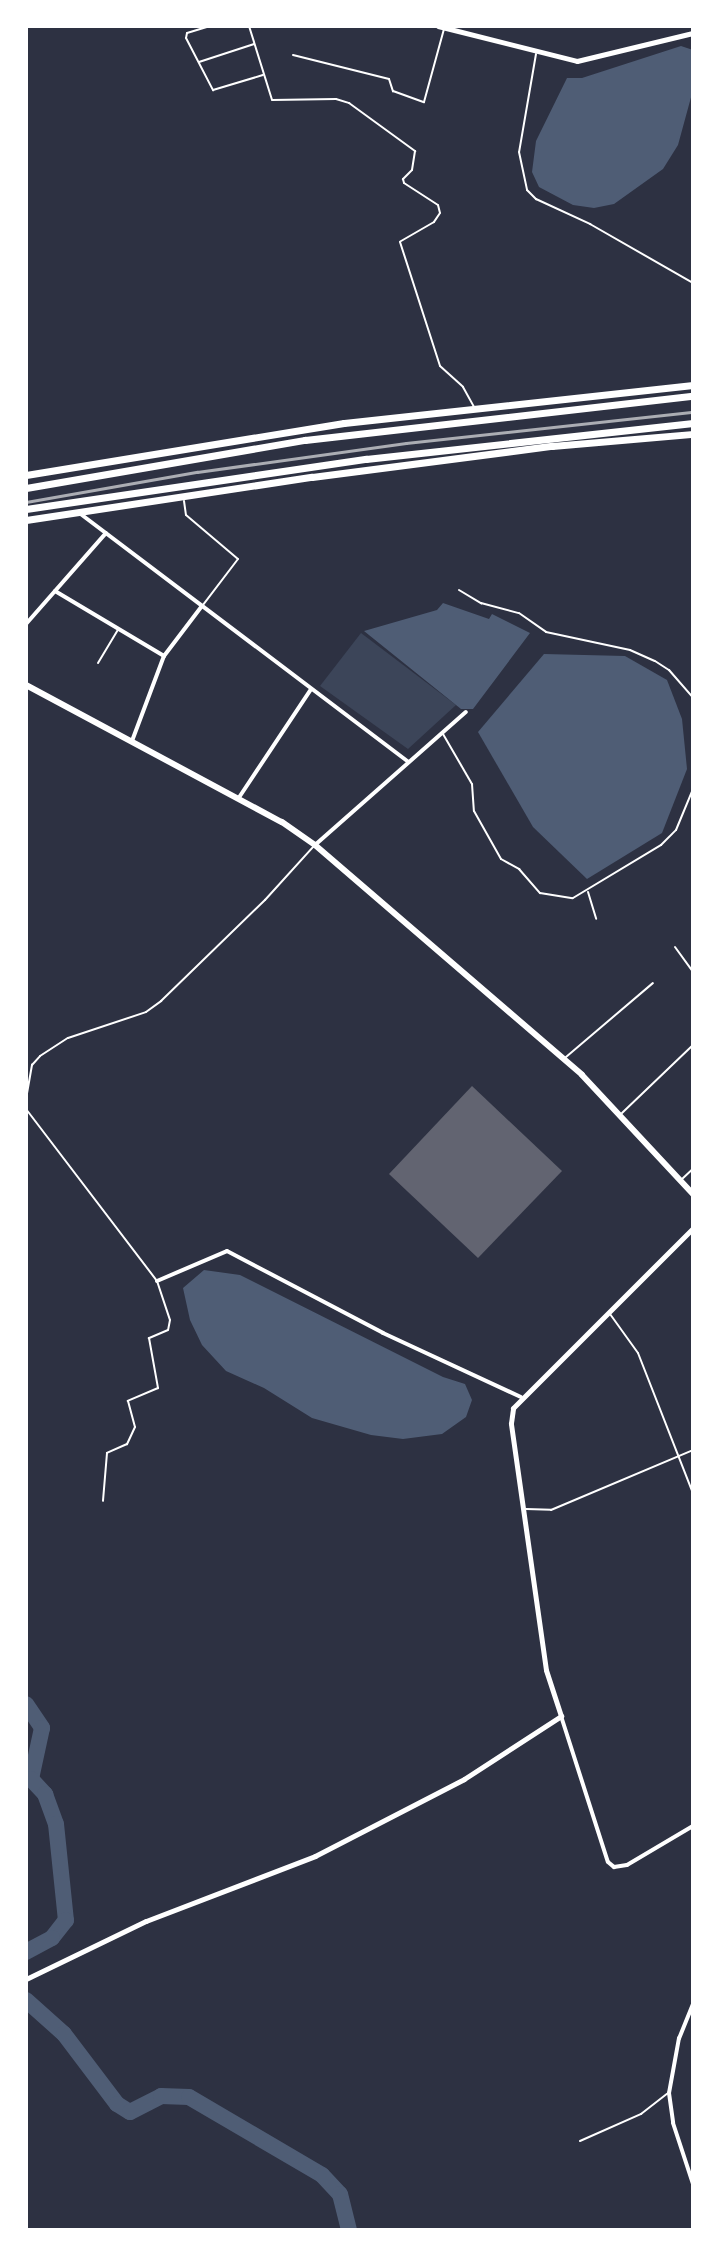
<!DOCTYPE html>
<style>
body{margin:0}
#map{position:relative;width:719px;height:2256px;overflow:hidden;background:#2d3142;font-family:"Crimson Pro",serif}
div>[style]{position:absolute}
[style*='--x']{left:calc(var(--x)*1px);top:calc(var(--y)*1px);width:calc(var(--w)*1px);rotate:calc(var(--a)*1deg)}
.green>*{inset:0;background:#3c4559}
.water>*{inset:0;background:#4f5d75}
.river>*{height:16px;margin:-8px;padding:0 8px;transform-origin:8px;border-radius:8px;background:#4f5d75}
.building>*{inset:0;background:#626471}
.service>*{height:2px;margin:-1px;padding:0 1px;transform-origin:1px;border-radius:1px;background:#fff}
.minor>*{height:4px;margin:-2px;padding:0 2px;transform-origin:2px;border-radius:2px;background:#fff}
.tertiary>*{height:5px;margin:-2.5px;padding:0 2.5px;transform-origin:2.5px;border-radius:2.5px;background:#fff}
.secondary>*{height:6px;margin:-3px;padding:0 3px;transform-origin:3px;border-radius:3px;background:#fff}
.primary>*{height:7px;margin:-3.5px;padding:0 3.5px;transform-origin:3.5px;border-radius:3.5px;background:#fff}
.rail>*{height:3px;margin:-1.5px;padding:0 1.5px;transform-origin:1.5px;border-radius:1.5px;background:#abadb3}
span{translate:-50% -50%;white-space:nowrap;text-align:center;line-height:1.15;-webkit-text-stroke:6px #fff;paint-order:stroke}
.frame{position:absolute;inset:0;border:28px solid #fff;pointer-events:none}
</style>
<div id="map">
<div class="green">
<i style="clip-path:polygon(361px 633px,456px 705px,408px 749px,320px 686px)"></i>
</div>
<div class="water">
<i style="clip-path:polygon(681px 46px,693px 50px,693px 90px,678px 145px,663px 169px,614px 204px,594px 208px,573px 205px,539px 187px,532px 172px,536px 141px,567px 78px,582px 78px)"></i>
<i style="clip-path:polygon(443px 603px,489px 619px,492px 614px,530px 633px,473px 709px,461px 709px,364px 631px,437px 610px)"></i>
<i style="clip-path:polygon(544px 654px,625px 656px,667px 680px,682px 719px,687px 769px,662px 833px,587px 879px,533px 827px,478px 732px)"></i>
<i style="clip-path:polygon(204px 1270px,240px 1275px,443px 1377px,465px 1384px,472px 1400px,466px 1417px,442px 1434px,403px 1439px,371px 1435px,312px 1418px,264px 1388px,226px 1371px,202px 1345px,190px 1320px,183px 1288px)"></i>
</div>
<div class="river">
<i style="--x:26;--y:1704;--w:29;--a:56"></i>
<i style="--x:42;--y:1728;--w:52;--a:102.2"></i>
<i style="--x:31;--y:1779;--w:21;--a:47"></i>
<i style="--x:45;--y:1794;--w:32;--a:70"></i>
<i style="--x:56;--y:1824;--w:97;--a:84.1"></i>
<i style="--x:66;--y:1920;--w:23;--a:128"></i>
<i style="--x:52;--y:1938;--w:30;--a:152"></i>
<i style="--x:26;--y:2000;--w:51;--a:41.8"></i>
<i style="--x:64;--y:2034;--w:88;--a:52.9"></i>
<i style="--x:117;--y:2104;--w:15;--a:32"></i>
<i style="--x:130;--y:2112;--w:35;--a:-27"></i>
<i style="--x:161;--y:2096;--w:28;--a:2"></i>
<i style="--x:189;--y:2097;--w:154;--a:30.4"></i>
<i style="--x:322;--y:2175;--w:26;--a:47"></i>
<i style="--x:340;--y:2194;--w:37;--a:76"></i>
</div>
<div class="building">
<i style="clip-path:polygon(472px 1086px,562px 1171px,478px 1258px,389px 1174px)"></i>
</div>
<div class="service">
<i style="--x:210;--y:26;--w:24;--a:163"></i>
<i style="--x:187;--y:33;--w:5;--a:101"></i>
<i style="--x:186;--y:38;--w:59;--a:62.6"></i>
<i style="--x:213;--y:90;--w:52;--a:-16.7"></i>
<i style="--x:249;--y:26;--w:77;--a:72.7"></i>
<i style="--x:272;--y:100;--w:64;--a:-0.9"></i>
<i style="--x:336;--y:99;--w:14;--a:17"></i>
<i style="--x:349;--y:103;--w:82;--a:36"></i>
<i style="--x:415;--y:151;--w:19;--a:99"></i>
<i style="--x:412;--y:170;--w:13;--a:135"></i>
<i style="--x:403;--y:179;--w:4;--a:76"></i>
<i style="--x:404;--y:183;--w:40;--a:32.9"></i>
<i style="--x:438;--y:205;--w:8;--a:76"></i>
<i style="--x:440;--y:213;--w:11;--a:124"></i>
<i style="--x:434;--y:222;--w:39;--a:150"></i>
<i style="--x:400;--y:242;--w:130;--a:72.1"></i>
<i style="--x:440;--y:366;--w:31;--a:42"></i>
<i style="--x:463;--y:387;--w:23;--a:61"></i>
<i style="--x:536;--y:54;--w:99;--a:99.8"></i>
<i style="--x:519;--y:152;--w:39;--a:78"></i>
<i style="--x:527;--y:190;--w:13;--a:45"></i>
<i style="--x:536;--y:199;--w:60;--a:24.8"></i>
<i style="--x:590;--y:224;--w:119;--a:29.8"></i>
<i style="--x:293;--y:55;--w:99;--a:14"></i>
<i style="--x:389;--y:79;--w:13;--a:72"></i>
<i style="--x:393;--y:91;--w:33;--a:20"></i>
<i style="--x:424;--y:102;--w:76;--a:-74.7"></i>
<i style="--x:199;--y:62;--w:58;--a:-18.1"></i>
<i style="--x:184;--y:501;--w:14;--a:82"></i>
<i style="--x:186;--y:515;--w:68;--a:40.2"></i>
<i style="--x:238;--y:559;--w:58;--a:127.3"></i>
<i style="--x:459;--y:590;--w:26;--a:31"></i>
<i style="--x:481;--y:603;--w:39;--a:15"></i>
<i style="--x:519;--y:613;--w:33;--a:35"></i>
<i style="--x:546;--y:632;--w:86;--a:12.1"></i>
<i style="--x:630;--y:650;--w:27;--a:24"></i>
<i style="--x:655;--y:661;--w:17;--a:33"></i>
<i style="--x:669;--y:670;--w:37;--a:49"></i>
<i style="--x:98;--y:663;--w:39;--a:-59"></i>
<i style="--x:443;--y:734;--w:58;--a:59.9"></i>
<i style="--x:472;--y:784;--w:27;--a:86"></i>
<i style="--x:474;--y:811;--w:55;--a:60.6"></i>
<i style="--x:501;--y:859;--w:21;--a:29"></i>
<i style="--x:519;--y:869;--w:32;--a:49"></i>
<i style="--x:540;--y:893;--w:33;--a:9"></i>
<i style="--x:573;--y:898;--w:103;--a:-31.1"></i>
<i style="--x:661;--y:845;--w:21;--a:-45"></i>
<i style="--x:676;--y:830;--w:44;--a:-67.5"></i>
<i style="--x:588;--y:892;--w:28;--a:73"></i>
<i style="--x:675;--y:947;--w:31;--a:54"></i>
<i style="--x:566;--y:1057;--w:114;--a:-40.4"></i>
<i style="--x:26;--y:1099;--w:35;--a:-80"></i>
<i style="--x:32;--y:1065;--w:12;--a:-48"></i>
<i style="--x:40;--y:1056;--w:33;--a:-33"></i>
<i style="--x:68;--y:1038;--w:82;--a:-18.4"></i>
<i style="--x:146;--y:1012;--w:19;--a:-36"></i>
<i style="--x:161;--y:1001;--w:145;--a:-44.2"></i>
<i style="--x:265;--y:900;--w:73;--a:-47.8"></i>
<i style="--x:26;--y:1109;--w:216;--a:52.7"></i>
<i style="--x:157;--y:1281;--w:41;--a:71.6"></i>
<i style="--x:170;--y:1320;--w:10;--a:101"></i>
<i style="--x:168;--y:1330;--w:21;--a:157"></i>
<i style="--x:149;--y:1338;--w:51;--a:79.8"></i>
<i style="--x:158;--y:1388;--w:33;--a:157"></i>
<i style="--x:128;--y:1401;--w:27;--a:75"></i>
<i style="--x:135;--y:1427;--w:19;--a:115"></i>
<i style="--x:127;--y:1444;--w:22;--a:156"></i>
<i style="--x:107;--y:1453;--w:48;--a:94.8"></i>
<i style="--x:622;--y:1113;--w:98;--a:-43.8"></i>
<i style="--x:681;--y:1180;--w:16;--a:-43"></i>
<i style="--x:610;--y:1314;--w:48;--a:54.3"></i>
<i style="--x:638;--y:1353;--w:150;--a:68.6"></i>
<i style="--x:526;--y:1509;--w:25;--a:2"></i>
<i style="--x:551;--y:1510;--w:154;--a:-22.9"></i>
<i style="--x:580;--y:2141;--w:67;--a:-23.9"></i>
<i style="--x:641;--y:2114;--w:33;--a:-38"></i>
</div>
<div class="minor">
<i style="--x:78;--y:512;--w:414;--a:37.1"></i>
<i style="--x:55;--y:591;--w:127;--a:30.8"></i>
<i style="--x:26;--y:624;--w:121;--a:-48.7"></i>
<i style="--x:132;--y:741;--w:91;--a:-69.4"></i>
<i style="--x:164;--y:656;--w:63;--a:-52.8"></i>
<i style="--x:238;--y:799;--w:132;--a:-56.4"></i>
<i style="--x:315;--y:845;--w:201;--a:-41.4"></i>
<i style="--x:157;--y:1281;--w:76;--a:-23.2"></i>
<i style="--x:227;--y:1251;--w:176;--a:27.7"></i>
<i style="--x:383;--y:1333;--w:152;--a:24.9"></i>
<i style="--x:561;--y:1716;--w:153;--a:72.2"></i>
<i style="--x:608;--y:1862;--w:8;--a:40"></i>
<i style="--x:614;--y:1867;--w:13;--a:-9"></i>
<i style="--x:627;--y:1865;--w:77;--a:-30.6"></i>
<i style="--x:693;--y:2004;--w:37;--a:112"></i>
<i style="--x:679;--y:2038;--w:56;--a:100.3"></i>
<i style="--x:669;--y:2093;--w:30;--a:82"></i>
<i style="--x:673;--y:2123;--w:64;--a:71.8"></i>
</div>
<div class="tertiary">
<i style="--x:438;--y:26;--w:143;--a:14.1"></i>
<i style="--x:577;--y:61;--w:119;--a:-13.6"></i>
<i style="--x:26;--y:1979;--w:133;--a:-25.8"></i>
<i style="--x:146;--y:1921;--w:181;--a:-21"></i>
<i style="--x:315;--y:1856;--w:168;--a:-27.3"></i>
<i style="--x:464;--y:1779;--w:116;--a:-33"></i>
<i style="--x:561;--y:1716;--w:48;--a:-108.1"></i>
<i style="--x:546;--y:1670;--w:249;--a:-98.1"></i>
<i style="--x:511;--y:1423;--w:15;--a:-82"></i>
<i style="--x:513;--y:1408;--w:255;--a:-45"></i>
</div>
<div class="secondary">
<i style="--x:26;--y:685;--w:290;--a:28.2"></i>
<i style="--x:282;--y:822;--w:40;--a:34.9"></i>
<i style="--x:315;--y:845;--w:352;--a:40.7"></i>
<i style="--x:582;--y:1075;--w:163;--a:47"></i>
</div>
<div class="primary">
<i style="--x:26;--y:475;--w:322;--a:-9.3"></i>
<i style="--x:344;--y:423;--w:351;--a:-6.2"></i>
<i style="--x:26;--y:488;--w:283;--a:-9.8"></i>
<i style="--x:305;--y:440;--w:390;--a:-6.5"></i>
<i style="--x:26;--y:509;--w:344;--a:-8.4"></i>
<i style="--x:366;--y:459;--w:329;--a:-6.3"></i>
<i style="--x:26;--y:520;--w:289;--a:-8.6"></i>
<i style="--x:312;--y:477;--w:242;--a:-7.4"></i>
<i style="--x:552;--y:446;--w:142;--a:-4.9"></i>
</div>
<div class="rail">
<i style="--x:26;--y:502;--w:174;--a:-10"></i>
<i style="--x:197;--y:472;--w:211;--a:-7.9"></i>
<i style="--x:406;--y:443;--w:289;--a:-6.2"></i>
</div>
<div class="frame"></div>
</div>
